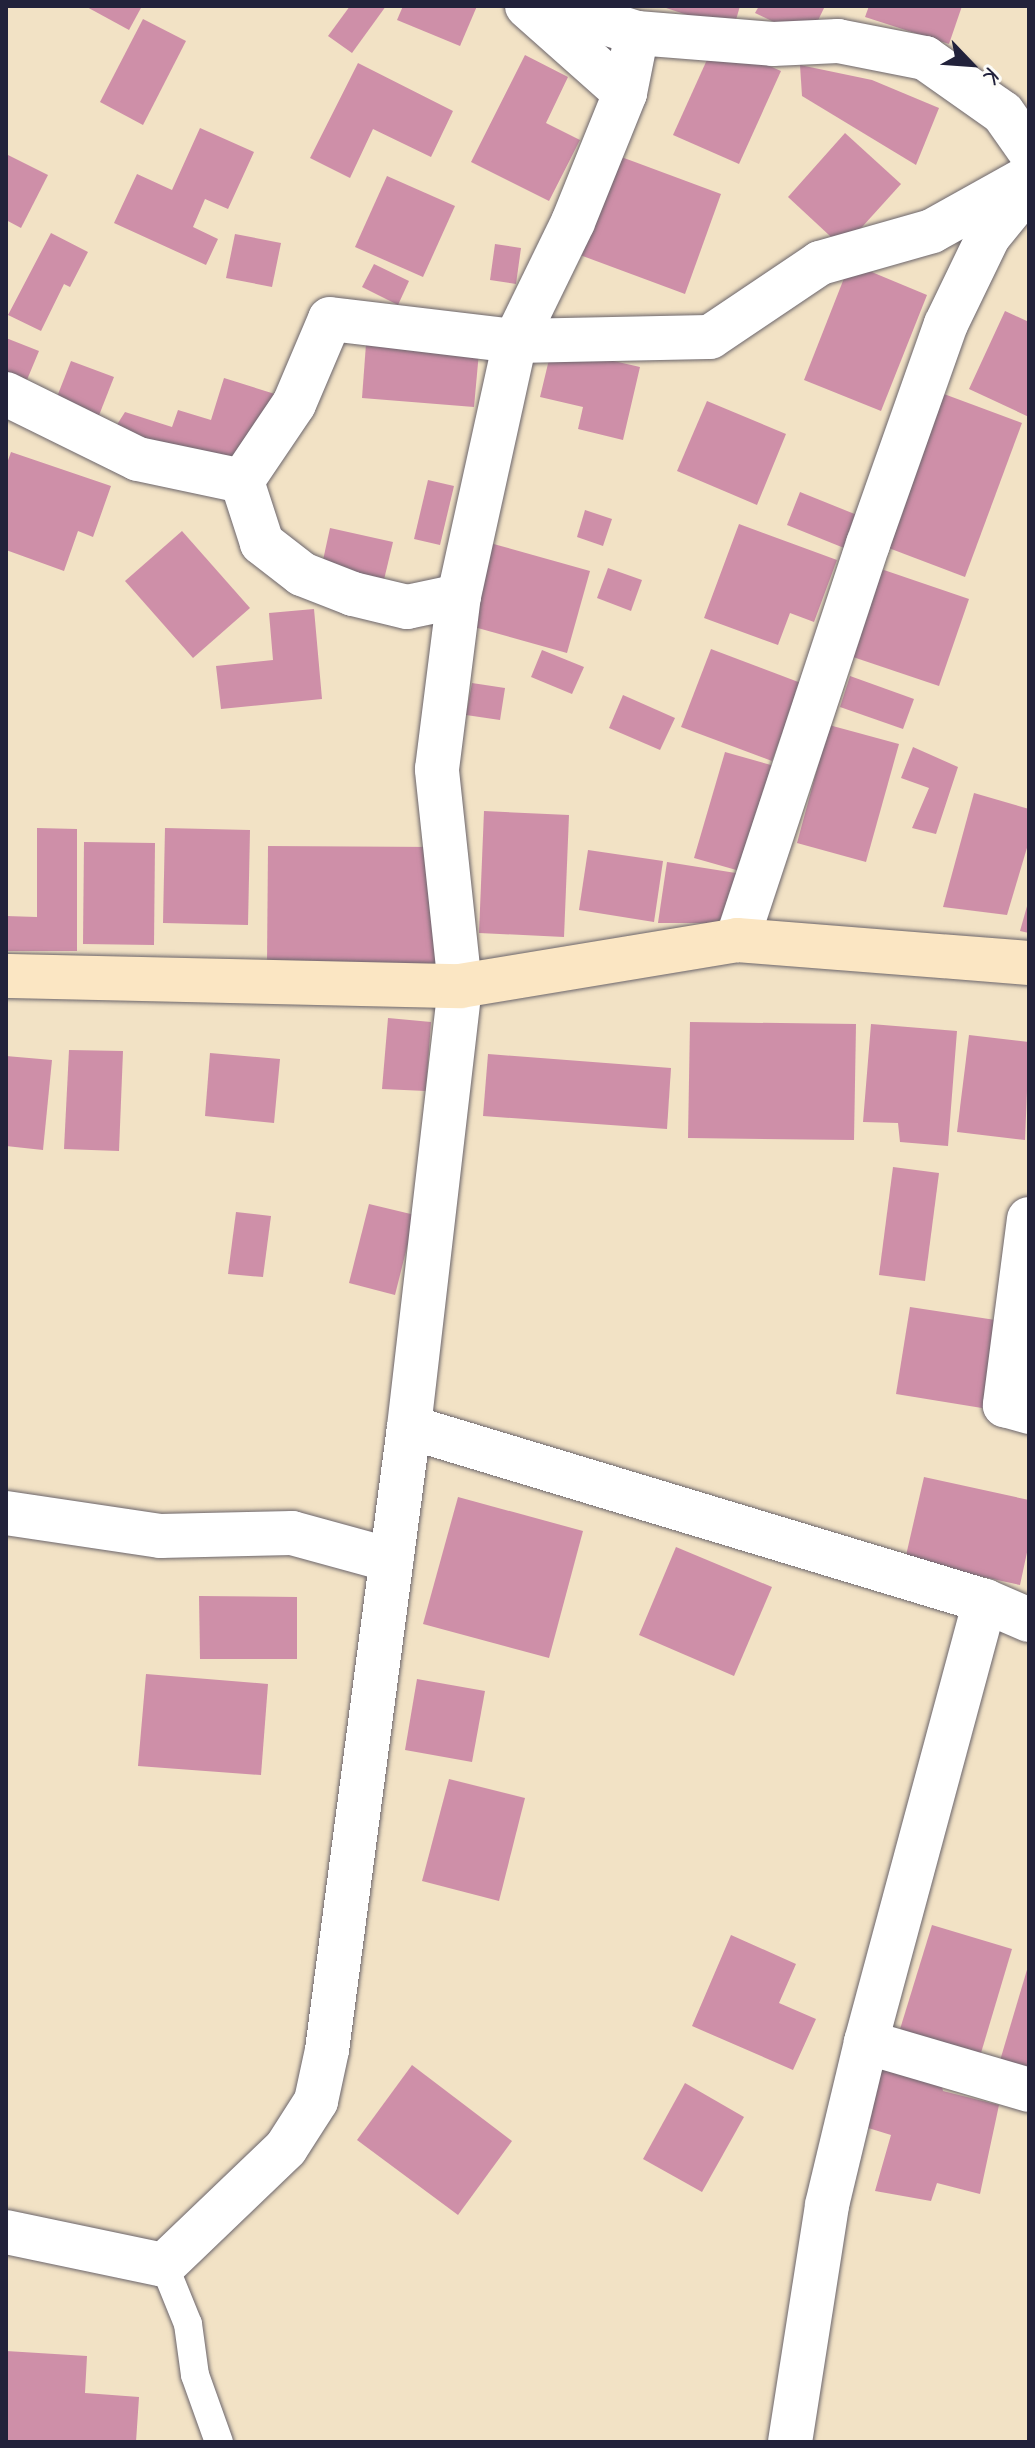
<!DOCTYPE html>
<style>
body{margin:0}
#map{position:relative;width:1035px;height:2448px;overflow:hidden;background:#f2e2c5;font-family:Caveat,sans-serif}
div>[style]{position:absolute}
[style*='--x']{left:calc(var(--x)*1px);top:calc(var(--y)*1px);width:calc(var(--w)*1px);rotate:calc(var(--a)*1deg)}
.building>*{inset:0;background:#ce8fa8}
.roads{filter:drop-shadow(0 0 2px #6b656b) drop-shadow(0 0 2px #6b656b)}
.lane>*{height:28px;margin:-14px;padding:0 14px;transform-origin:14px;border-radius:14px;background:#fff}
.street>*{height:44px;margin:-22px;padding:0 22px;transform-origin:22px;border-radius:22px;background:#fff}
.secondary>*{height:44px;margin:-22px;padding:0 22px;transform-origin:22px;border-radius:22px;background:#fbe6c3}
span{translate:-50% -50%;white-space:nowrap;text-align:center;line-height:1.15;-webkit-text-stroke:6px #fdfcf7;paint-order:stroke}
.frame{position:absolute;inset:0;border:8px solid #22223b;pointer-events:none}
.north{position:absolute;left:931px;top:24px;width:80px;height:80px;-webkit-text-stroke:6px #fdfcf7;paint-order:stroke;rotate:115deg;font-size:22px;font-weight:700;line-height:32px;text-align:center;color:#22223b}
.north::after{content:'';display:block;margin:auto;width:28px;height:36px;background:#22223b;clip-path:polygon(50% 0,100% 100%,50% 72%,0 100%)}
</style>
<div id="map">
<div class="building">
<i style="clip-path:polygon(85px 6px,142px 6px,129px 30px)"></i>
<i style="clip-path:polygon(350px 6px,386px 6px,352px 53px,328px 36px)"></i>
<i style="clip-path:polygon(403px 6px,477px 6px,460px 46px,397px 20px)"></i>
<i style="clip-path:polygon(660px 6px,740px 6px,733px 30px)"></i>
<i style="clip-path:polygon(759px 6px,825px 6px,809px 39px,755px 13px)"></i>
<i style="clip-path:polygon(869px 6px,962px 6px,949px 44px,865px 17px)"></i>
<i style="clip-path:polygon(143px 19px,186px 41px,143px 125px,100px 102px)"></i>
<i style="clip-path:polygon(715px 42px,781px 71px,739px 164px,673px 135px)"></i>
<i style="clip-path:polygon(525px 55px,568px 77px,546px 123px,580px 140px,549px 201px,471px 162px)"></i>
<i style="clip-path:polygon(358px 63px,453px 111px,431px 157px,373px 129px,350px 178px,310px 158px)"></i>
<i style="clip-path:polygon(800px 65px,872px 80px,939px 108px,916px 165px,802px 96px)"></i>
<i style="clip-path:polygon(200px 128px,254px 152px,228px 209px,205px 199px,193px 227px,218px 239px,206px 265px,114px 223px,137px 174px,172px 190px)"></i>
<i style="clip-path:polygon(845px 133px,901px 184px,843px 248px,788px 197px)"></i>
<i style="clip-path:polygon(6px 154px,48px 175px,21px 228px,6px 220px)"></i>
<i style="clip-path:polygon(616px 155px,721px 194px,685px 294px,580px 255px)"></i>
<i style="clip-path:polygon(387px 176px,455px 206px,423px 277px,355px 247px)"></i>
<i style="clip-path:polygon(51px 233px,88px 252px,70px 287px,64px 284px,41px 331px,8px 315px)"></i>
<i style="clip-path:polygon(235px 234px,281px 243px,272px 287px,226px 278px)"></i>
<i style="clip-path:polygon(495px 244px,521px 248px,516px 284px,490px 280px)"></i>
<i style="clip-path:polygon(850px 263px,927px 295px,881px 411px,804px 380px)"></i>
<i style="clip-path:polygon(374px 264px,409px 281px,398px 305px,362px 287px)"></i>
<i style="clip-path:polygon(1005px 311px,1029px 322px,1029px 417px,969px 389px)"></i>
<i style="clip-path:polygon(6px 338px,39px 351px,24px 387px,6px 380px)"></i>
<i style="clip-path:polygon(366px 344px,479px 352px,474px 407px,362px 398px)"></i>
<i style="clip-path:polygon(552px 347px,640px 367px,623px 440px,578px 429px,583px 407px,540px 397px)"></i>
<i style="clip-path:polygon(71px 361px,114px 377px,96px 423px,53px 407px)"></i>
<i style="clip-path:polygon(224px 378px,278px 395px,233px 466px,111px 434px,125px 412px,172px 427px,178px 410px,211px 420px)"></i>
<i style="clip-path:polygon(944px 394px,1022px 423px,965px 577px,886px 547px)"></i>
<i style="clip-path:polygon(707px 401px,786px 434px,757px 505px,677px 471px)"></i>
<i style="clip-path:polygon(11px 452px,111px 486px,93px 537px,78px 531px,64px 571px,6px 550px,6px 466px)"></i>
<i style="clip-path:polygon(428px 480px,454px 486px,440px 545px,414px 539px)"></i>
<i style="clip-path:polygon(800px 492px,862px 517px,849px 550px,787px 525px)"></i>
<i style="clip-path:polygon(585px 510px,612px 519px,603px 546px,577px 537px)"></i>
<i style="clip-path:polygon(739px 524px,837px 560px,814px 622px,790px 613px,778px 645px,704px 618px)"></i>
<i style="clip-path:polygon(330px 528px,393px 542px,382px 588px,320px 574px)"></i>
<i style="clip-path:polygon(182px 531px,250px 608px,193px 658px,125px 581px)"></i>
<i style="clip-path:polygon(490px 543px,590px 571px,567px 653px,467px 625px)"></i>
<i style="clip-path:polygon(608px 568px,642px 580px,631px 611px,597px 598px)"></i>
<i style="clip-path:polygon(881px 569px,969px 599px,939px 686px,850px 656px)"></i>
<i style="clip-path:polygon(314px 609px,322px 699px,221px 709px,216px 666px,273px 660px,269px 613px)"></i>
<i style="clip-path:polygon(711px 649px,801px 683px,772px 761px,681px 727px)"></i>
<i style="clip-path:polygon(542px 650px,584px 667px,572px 694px,531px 677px)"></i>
<i style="clip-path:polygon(850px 676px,914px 699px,903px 729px,840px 707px)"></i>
<i style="clip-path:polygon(472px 683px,505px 688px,500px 720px,466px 715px)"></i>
<i style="clip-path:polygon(623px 695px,675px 718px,660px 750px,609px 728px)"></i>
<i style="clip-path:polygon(829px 725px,899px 744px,866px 862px,797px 843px)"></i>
<i style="clip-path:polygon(913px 747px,958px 767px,936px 834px,912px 828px,929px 788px,901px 778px)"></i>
<i style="clip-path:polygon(725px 752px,785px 769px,754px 875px,694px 858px)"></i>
<i style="clip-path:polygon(974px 793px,1029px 809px,1029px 841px,1007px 915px,943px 907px)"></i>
<i style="clip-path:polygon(484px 811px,569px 815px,564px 937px,479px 933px)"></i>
<i style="clip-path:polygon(37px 828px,77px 829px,77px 951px,6px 951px,6px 916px,37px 917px)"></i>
<i style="clip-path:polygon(165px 828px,250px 830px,248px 925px,163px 923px)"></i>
<i style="clip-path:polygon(84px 842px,155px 843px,154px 945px,83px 944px)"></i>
<i style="clip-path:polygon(268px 846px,437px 847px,437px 964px,267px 964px)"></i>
<i style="clip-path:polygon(588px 850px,663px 861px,654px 922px,579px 910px)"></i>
<i style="clip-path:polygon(667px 862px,742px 874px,727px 923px,658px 923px)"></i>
<i style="clip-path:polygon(1029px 899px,1029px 933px,1020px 931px)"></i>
<i style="clip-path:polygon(388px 1018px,431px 1022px,426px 1091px,382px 1089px)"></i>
<i style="clip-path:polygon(690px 1022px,856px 1024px,854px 1140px,688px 1138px)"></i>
<i style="clip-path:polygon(871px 1024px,957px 1031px,948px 1146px,900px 1142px,898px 1123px,863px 1122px)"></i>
<i style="clip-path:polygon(969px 1035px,1029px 1042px,1025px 1140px,957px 1132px)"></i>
<i style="clip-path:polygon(69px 1050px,123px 1051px,119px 1151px,64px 1149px)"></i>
<i style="clip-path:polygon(210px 1053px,280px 1059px,274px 1123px,205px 1116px)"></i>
<i style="clip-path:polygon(488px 1054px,671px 1068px,667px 1129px,483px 1116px)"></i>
<i style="clip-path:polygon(6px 1056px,52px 1060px,43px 1150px,6px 1146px)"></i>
<i style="clip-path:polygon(893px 1167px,939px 1173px,925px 1281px,879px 1275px)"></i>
<i style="clip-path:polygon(369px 1204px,415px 1215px,395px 1295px,349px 1283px)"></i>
<i style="clip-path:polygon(236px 1212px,271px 1216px,263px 1277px,228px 1274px)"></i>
<i style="clip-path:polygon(910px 1307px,1002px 1321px,988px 1409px,896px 1394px)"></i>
<i style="clip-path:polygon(924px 1477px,1029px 1500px,1029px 1543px,1020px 1585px,905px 1560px)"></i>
<i style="clip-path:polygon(458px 1497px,583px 1531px,549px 1658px,423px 1624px)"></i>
<i style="clip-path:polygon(676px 1547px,772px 1587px,734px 1676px,639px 1635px)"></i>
<i style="clip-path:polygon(199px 1596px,297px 1597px,297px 1659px,200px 1659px)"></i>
<i style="clip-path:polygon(146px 1674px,268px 1684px,261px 1775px,138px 1766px)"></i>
<i style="clip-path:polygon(417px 1679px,485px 1691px,472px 1762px,405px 1750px)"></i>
<i style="clip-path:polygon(449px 1779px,525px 1798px,499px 1901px,422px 1881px)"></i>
<i style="clip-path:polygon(932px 1925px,1012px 1949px,978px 2063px,897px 2039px)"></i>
<i style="clip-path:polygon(731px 1935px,796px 1964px,779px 2003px,816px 2019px,793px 2070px,692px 2026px)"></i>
<i style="clip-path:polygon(1029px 1963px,1029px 2072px,999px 2064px)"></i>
<i style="clip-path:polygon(886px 2056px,941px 2083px,943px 2091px,999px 2105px,980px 2194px,937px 2183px,931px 2201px,875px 2191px,891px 2135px,865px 2127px)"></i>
<i style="clip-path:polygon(412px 2065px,512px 2141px,458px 2215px,357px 2140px)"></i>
<i style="clip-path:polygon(685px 2083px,744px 2117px,702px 2192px,643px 2159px)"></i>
<i style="clip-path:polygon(6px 2351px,87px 2356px,85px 2393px,139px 2397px,136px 2442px,6px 2442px)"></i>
</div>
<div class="roads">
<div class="lane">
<i style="--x:164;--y:2265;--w:64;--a:67.9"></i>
<i style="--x:188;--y:2324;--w:51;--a:82.2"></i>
<i style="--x:195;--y:2375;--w:71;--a:70.3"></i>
</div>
<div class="street">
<i style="--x:527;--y:6;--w:131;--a:41.6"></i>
<i style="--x:551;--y:6;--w:90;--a:17.4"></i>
<i style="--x:637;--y:33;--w:136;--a:4.6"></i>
<i style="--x:773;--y:44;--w:65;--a:-2.6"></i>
<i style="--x:838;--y:41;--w:89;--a:11.1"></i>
<i style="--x:925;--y:58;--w:95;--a:35.2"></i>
<i style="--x:1003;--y:113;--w:45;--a:54.9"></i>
<i style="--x:6;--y:394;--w:147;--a:26.2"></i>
<i style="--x:138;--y:459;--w:106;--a:11.9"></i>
<i style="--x:459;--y:596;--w:53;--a:168.1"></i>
<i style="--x:407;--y:607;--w:56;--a:-166.5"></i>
<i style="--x:353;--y:594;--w:55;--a:-158.6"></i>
<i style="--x:302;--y:574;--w:51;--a:-142.2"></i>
<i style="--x:262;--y:543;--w:65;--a:-107.9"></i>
<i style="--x:242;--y:481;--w:93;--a:-56"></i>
<i style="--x:294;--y:404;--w:92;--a:-67"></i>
<i style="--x:330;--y:319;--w:186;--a:6.8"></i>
<i style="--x:515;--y:341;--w:195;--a:-1.2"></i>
<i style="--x:710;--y:337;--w:133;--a:-33.9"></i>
<i style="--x:820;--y:263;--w:116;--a:-15.9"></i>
<i style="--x:932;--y:231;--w:111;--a:-29.1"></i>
<i style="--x:737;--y:940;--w:417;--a:-71.7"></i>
<i style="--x:868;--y:544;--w:233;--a:-70.5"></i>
<i style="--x:946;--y:324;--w:97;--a:-64.2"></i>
<i style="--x:988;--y:237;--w:62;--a:-50.9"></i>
<i style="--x:1029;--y:1219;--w:188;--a:97.4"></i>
<i style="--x:1005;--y:1405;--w:25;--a:16"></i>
<i style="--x:409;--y:1427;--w:602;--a:16.81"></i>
<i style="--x:985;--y:1601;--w:48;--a:23.4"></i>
<i style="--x:6;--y:1513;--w:156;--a:8.5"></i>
<i style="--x:160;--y:1536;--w:132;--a:-1.3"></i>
<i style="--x:292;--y:1533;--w:103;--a:15.3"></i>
<i style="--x:985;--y:1601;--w:457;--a:105.1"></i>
<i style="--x:866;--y:2042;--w:170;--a:16.4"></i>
<i style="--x:6;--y:2232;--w:161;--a:11.8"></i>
<i style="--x:164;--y:2265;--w:169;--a:-43.8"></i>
<i style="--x:286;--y:2148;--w:56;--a:-57.4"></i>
<i style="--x:316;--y:2101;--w:52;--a:-77.8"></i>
<i style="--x:327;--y:2050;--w:628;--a:-82.5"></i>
<i style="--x:409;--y:1427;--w:444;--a:-83.4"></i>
<i style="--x:460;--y:986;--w:218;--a:-96.1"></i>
<i style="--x:437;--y:769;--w:174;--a:-82.8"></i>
<i style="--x:459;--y:596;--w:261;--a:-77.6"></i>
<i style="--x:515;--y:341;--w:132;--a:-64"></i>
<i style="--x:573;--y:222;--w:139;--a:-68"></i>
<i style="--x:625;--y:93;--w:61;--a:-78.7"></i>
<i style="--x:790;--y:2442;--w:240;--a:-81.1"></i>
<i style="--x:827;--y:2205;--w:168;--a:-76.5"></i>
</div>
<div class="secondary">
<i style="--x:6;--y:976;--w:454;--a:1.3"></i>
<i style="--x:460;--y:986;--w:281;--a:-9.4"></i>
<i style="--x:737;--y:940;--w:293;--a:4.5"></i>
</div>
</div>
<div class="frame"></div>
<div class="north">K</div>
</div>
